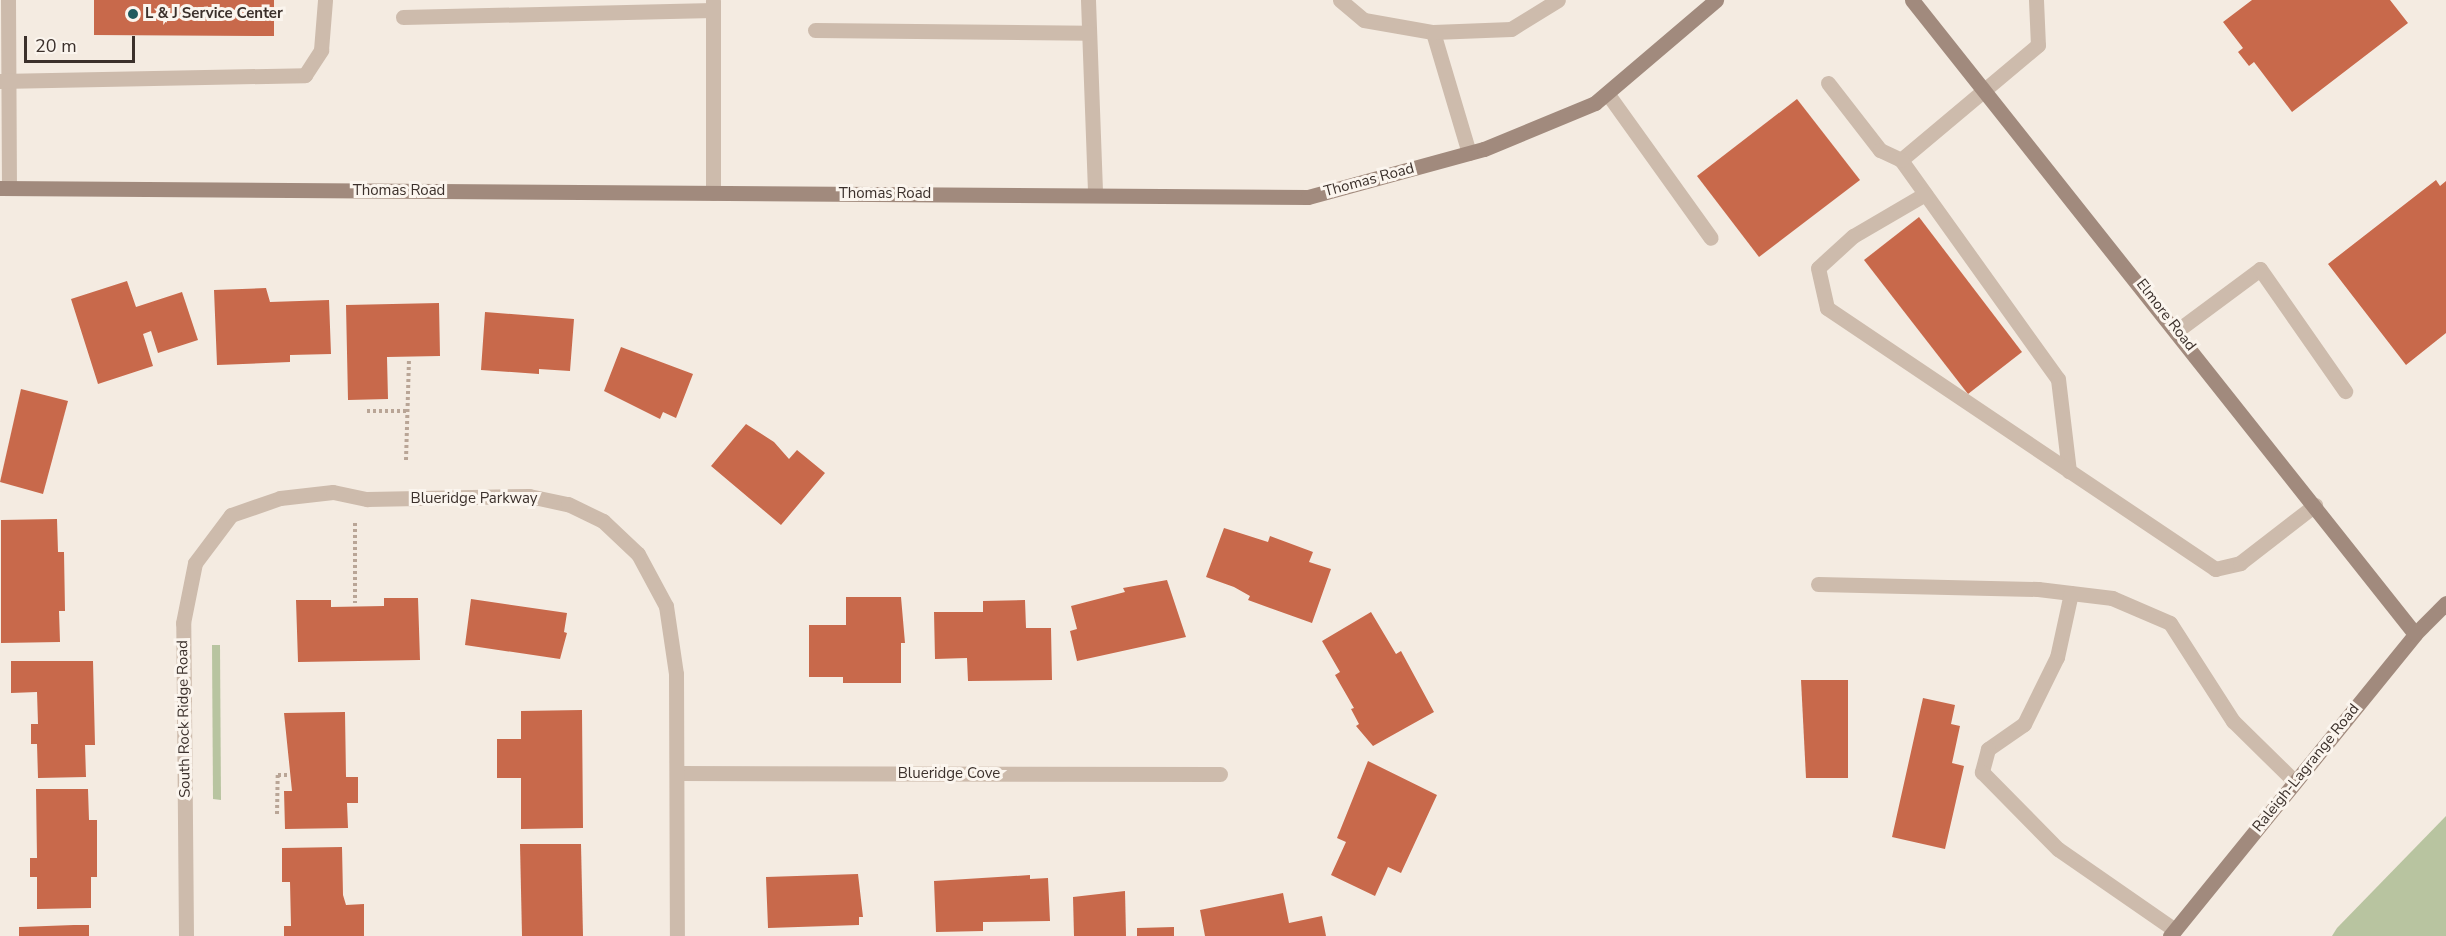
<!DOCTYPE html>
<style>
body{margin:0}
#map{position:relative;width:2446px;height:936px;overflow:hidden;background:#f4ebe1;font-family:"Nunito Sans",sans-serif}
div>[style]{position:absolute}
[style*='--x']{left:calc(var(--x)*1px);top:calc(var(--y)*1px);width:calc(var(--w)*1px);rotate:calc(var(--a)*1deg)}
.green>*{inset:0;background:#b8c4a0}
.building>*{inset:0;background:#c8694b}
.path>*{height:4px;margin-top:-2px;transform-origin:0;background:repeating-linear-gradient(90deg,#b9a596 0 3px,transparent 0 6px)}
.lane>*{height:15px;margin:-7.5px;padding:0 7.5px;transform-origin:7.5px;border-radius:7.5px;background:#cdbbac}
.street>*{height:15px;margin:-7.5px;padding:0 7.5px;transform-origin:7.5px;border-radius:7.5px;background:#cdbbac}
.secondary>*{height:15px;margin:-7.5px;padding:0 7.5px;transform-origin:7.5px;border-radius:7.5px;background:#a18a7d}
.dots>*{width:16px;height:16px;translate:-50% -50%;box-sizing:border-box;border:3px solid #fbf5ee;border-radius:50%}
span{translate:-50% -50%;white-space:nowrap;text-align:center;line-height:1.15;-webkit-text-stroke:6px #fbf5ee;paint-order:stroke}
.poi-label{font-size:15px;color:#3b302b;font-weight:700}
.left{translate:0 -50%;text-align:left}
.street-label{font-size:15px;color:#3b302b}
.scale{position:absolute;left:24px;top:36px;width:111px;height:27px;box-sizing:border-box;border:3px solid #3b302b;border-top:0;padding-left:8px;font-size:18px;line-height:21px;white-space:nowrap;color:#3b302b;-webkit-text-stroke:4px #fbf5ee;paint-order:stroke}
</style>
<div id="map">
<div class="green">
<i style="clip-path:polygon(212px 645px,220px 645px,221px 800px,213px 799px)"></i>
<i style="clip-path:polygon(2446px 816px,2446px 936px,2332px 936px,2337px 928px)"></i>
</div>
<div class="building">
<i style="clip-path:polygon(94px 0,274px 0,274px 36px,94px 35px)"></i>
<i style="clip-path:polygon(2252px 0,2390px 0,2408px 23px,2292px 112px,2254px 62px,2249px 66px,2238px 52px,2243px 48px,2223px 22px)"></i>
<i style="clip-path:polygon(1797px 99px,1860px 180px,1759px 257px,1697px 176px)"></i>
<i style="clip-path:polygon(2436px 180px,2440px 186px,2446px 181px,2446px 333px,2406px 365px,2328px 264px)"></i>
<i style="clip-path:polygon(1919px 217px,2022px 352px,1968px 394px,1864px 260px)"></i>
<i style="clip-path:polygon(127px 281px,136px 307px,182px 292px,198px 340px,158px 353px,151px 331px,143px 334px,153px 366px,98px 384px,71px 299px)"></i>
<i style="clip-path:polygon(266px 288px,270px 302px,329px 300px,331px 354px,290px 355px,290px 362px,217px 365px,214px 290px)"></i>
<i style="clip-path:polygon(439px 303px,440px 356px,387px 357px,388px 399px,348px 400px,346px 305px)"></i>
<i style="clip-path:polygon(485px 312px,574px 319px,570px 371px,539px 369px,539px 374px,481px 370px)"></i>
<i style="clip-path:polygon(621px 347px,693px 374px,676px 418px,663px 412px,660px 419px,604px 391px)"></i>
<i style="clip-path:polygon(21px 389px,68px 401px,43px 494px,0 482px)"></i>
<i style="clip-path:polygon(746px 424px,774px 442px,789px 459px,797px 450px,825px 473px,781px 525px,711px 466px)"></i>
<i style="clip-path:polygon(57px 519px,58px 552px,64px 552px,65px 611px,59px 611px,60px 642px,1px 643px,1px 520px)"></i>
<i style="clip-path:polygon(1224px 528px,1268px 542px,1270px 536px,1313px 552px,1309px 562px,1331px 569px,1312px 623px,1248px 600px,1250px 596px,1234px 587px,1206px 577px)"></i>
<i style="clip-path:polygon(1167px 580px,1186px 637px,1077px 661px,1070px 631px,1077px 629px,1071px 606px,1125px 592px,1123px 588px)"></i>
<i style="clip-path:polygon(846px 597px,901px 597px,905px 643px,901px 643px,901px 683px,843px 683px,843px 677px,809px 677px,809px 625px,846px 625px)"></i>
<i style="clip-path:polygon(384px 598px,418px 598px,420px 660px,298px 662px,296px 600px,331px 600px,331px 607px,384px 606px)"></i>
<i style="clip-path:polygon(471px 599px,567px 613px,564px 632px,567px 633px,560px 659px,465px 645px)"></i>
<i style="clip-path:polygon(1025px 600px,1026px 628px,1051px 628px,1052px 680px,968px 681px,967px 658px,935px 659px,934px 612px,983px 612px,983px 601px)"></i>
<i style="clip-path:polygon(1371px 612px,1396px 654px,1401px 651px,1434px 712px,1373px 746px,1356px 726px,1359px 724px,1351px 709px,1354px 708px,1335px 675px,1340px 672px,1322px 641px)"></i>
<i style="clip-path:polygon(11px 661px,93px 661px,95px 745px,85px 745px,86px 777px,38px 778px,37px 744px,31px 744px,31px 724px,38px 724px,37px 692px,11px 693px)"></i>
<i style="clip-path:polygon(1801px 680px,1848px 680px,1848px 778px,1806px 778px)"></i>
<i style="clip-path:polygon(1923px 698px,1955px 705px,1951px 724px,1960px 726px,1952px 763px,1964px 766px,1945px 849px,1892px 837px)"></i>
<i style="clip-path:polygon(582px 710px,583px 828px,521px 829px,521px 778px,497px 778px,497px 739px,521px 739px,521px 711px)"></i>
<i style="clip-path:polygon(345px 712px,346px 777px,358px 777px,358px 803px,347px 803px,348px 828px,285px 829px,284px 791px,292px 791px,284px 713px)"></i>
<i style="clip-path:polygon(1368px 761px,1437px 795px,1401px 873px,1388px 867px,1375px 896px,1331px 875px,1346px 842px,1337px 838px)"></i>
<i style="clip-path:polygon(36px 789px,88px 789px,89px 820px,97px 820px,97px 877px,91px 877px,91px 908px,37px 909px,37px 877px,30px 877px,30px 858px,37px 858px)"></i>
<i style="clip-path:polygon(520px 844px,581px 844px,583px 936px,522px 936px)"></i>
<i style="clip-path:polygon(342px 847px,343px 895px,346px 905px,364px 904px,364px 936px,284px 936px,284px 926px,291px 926px,290px 882px,282px 882px,282px 848px)"></i>
<i style="clip-path:polygon(858px 874px,863px 917px,859px 917px,859px 925px,768px 928px,766px 877px)"></i>
<i style="clip-path:polygon(1030px 875px,1030px 879px,1048px 878px,1050px 921px,983px 922px,983px 931px,936px 932px,934px 881px)"></i>
<i style="clip-path:polygon(1125px 891px,1126px 936px,1074px 936px,1073px 897px)"></i>
<i style="clip-path:polygon(1283px 893px,1289px 923px,1322px 916px,1326px 936px,1205px 936px,1200px 910px)"></i>
<i style="clip-path:polygon(74px 925px,89px 925px,89px 936px,19px 936px,19px 927px)"></i>
<i style="clip-path:polygon(1174px 927px,1174px 936px,1137px 936px,1137px 928px)"></i>
</div>
<div class="path">
<i style="--x:367;--y:411;--w:41;--a:0"></i>
<i style="--x:406;--y:460;--w:102;--a:-88.3"></i>
<i style="--x:355;--y:523;--w:80;--a:90"></i>
<i style="--x:277;--y:814;--w:39;--a:-89"></i>
<i style="--x:278;--y:775;--w:10;--a:0"></i>
</div>
<div class="lane">
<i style="--x:8;--y:0;--w:188;--a:89.7"></i>
<i style="--x:1088;--y:0;--w:195;--a:87.9"></i>
<i style="--x:1340;--y:0;--w:31;--a:40"></i>
<i style="--x:1364;--y:20;--w:70;--a:9.9"></i>
<i style="--x:2036;--y:0;--w:45;--a:87.5"></i>
<i style="--x:2038;--y:45;--w:179;--a:140"></i>
<i style="--x:1901;--y:160;--w:269;--a:54.4"></i>
<i style="--x:2058;--y:379;--w:93;--a:83.2"></i>
<i style="--x:403;--y:17;--w:310;--a:-1.3"></i>
<i style="--x:815;--y:30;--w:274;--a:0.6"></i>
<i style="--x:0;--y:81;--w:305;--a:-1.1"></i>
<i style="--x:305;--y:75;--w:30;--a:-57"></i>
<i style="--x:321;--y:50;--w:50;--a:-85.4"></i>
<i style="--x:1828;--y:83;--w:85;--a:52.2"></i>
<i style="--x:1880;--y:150;--w:23;--a:25"></i>
<i style="--x:1607;--y:93;--w:178;--a:54.4"></i>
<i style="--x:1469;--y:153;--w:126;--a:-106.6"></i>
<i style="--x:1433;--y:32;--w:78;--a:-2.2"></i>
<i style="--x:1511;--y:29;--w:55;--a:-31.7"></i>
<i style="--x:713;--y:193;--w:192;--a:-90"></i>
<i style="--x:1925;--y:194;--w:83;--a:149.7"></i>
<i style="--x:1853;--y:236;--w:47;--a:137.6"></i>
<i style="--x:1818;--y:268;--w:41;--a:77.3"></i>
<i style="--x:1827;--y:308;--w:468;--a:33.9"></i>
<i style="--x:2215;--y:569;--w:26;--a:-13"></i>
<i style="--x:2240;--y:563;--w:95;--a:-37.7"></i>
<i style="--x:2178;--y:330;--w:102;--a:-36.6"></i>
<i style="--x:2260;--y:269;--w:149;--a:55.1"></i>
<i style="--x:1818;--y:584;--w:220;--a:1.3"></i>
<i style="--x:2038;--y:589;--w:75;--a:6.9"></i>
<i style="--x:2112;--y:598;--w:63;--a:23.3"></i>
<i style="--x:2170;--y:623;--w:117;--a:57.3"></i>
<i style="--x:2233;--y:721;--w:87;--a:44.5"></i>
<i style="--x:2071;--y:593;--w:66;--a:102.3"></i>
<i style="--x:2057;--y:657;--w:75;--a:116.2"></i>
<i style="--x:2024;--y:724;--w:44;--a:145.2"></i>
<i style="--x:1988;--y:749;--w:24;--a:105"></i>
<i style="--x:1982;--y:772;--w:108;--a:45.4"></i>
<i style="--x:2058;--y:849;--w:142;--a:34.7"></i>
</div>
<div class="street">
<i style="--x:679;--y:773;--w:541;--a:0.11"></i>
<i style="--x:186;--y:936;--w:313;--a:-90.5"></i>
<i style="--x:183;--y:623;--w:61;--a:-78.7"></i>
<i style="--x:195;--y:563;--w:60;--a:-53.1"></i>
<i style="--x:231;--y:515;--w:52;--a:-19.1"></i>
<i style="--x:280;--y:498;--w:53;--a:-6.5"></i>
<i style="--x:333;--y:492;--w:35;--a:12"></i>
<i style="--x:367;--y:499;--w:162;--a:-1.1"></i>
<i style="--x:529;--y:496;--w:40;--a:12"></i>
<i style="--x:568;--y:504;--w:39;--a:26"></i>
<i style="--x:603;--y:521;--w:48;--a:43.3"></i>
<i style="--x:638;--y:554;--w:59;--a:61.7"></i>
<i style="--x:666;--y:606;--w:69;--a:81.6"></i>
<i style="--x:676;--y:674;--w:262;--a:89.8"></i>
</div>
<div class="secondary">
<i style="--x:1912;--y:0;--w:809;--a:51.57"></i>
<i style="--x:0;--y:188;--w:1308;--a:0.39"></i>
<i style="--x:1308;--y:197;--w:182;--a:-15.3"></i>
<i style="--x:1484;--y:149;--w:120;--a:-22.5"></i>
<i style="--x:1595;--y:103;--w:159;--a:-40.4"></i>
<i style="--x:2170;--y:936;--w:389;--a:-50.9"></i>
<i style="--x:2415;--y:634;--w:44;--a:-45"></i>
</div>
<div class="dots">
<i style="left:133px;top:14px;background:#1f5a5e"></i>
</div>
<div class="poi-label">
<span class="left" style="left:145px;top:14px">L &amp; J Service Center</span>
</div>
<div class="street-label">
<span style="left:1369px;top:180px;rotate:-15deg">Thomas Road</span>
<span style="left:399px;top:191px">Thomas Road</span>
<span style="left:885px;top:194px">Thomas Road</span>
<span style="left:2166px;top:315px;rotate:52deg">Elmore Road</span>
<span style="left:474px;top:499px">Blueridge Parkway</span>
<span style="left:184px;top:719px;rotate:-91deg">South Rock Ridge Road</span>
<span style="left:2306px;top:768px;rotate:-51deg">Raleigh-Lagrange Road</span>
<span style="left:949px;top:774px">Blueridge Cove</span>
</div>
<div class="scale">20 m</div>
</div>
